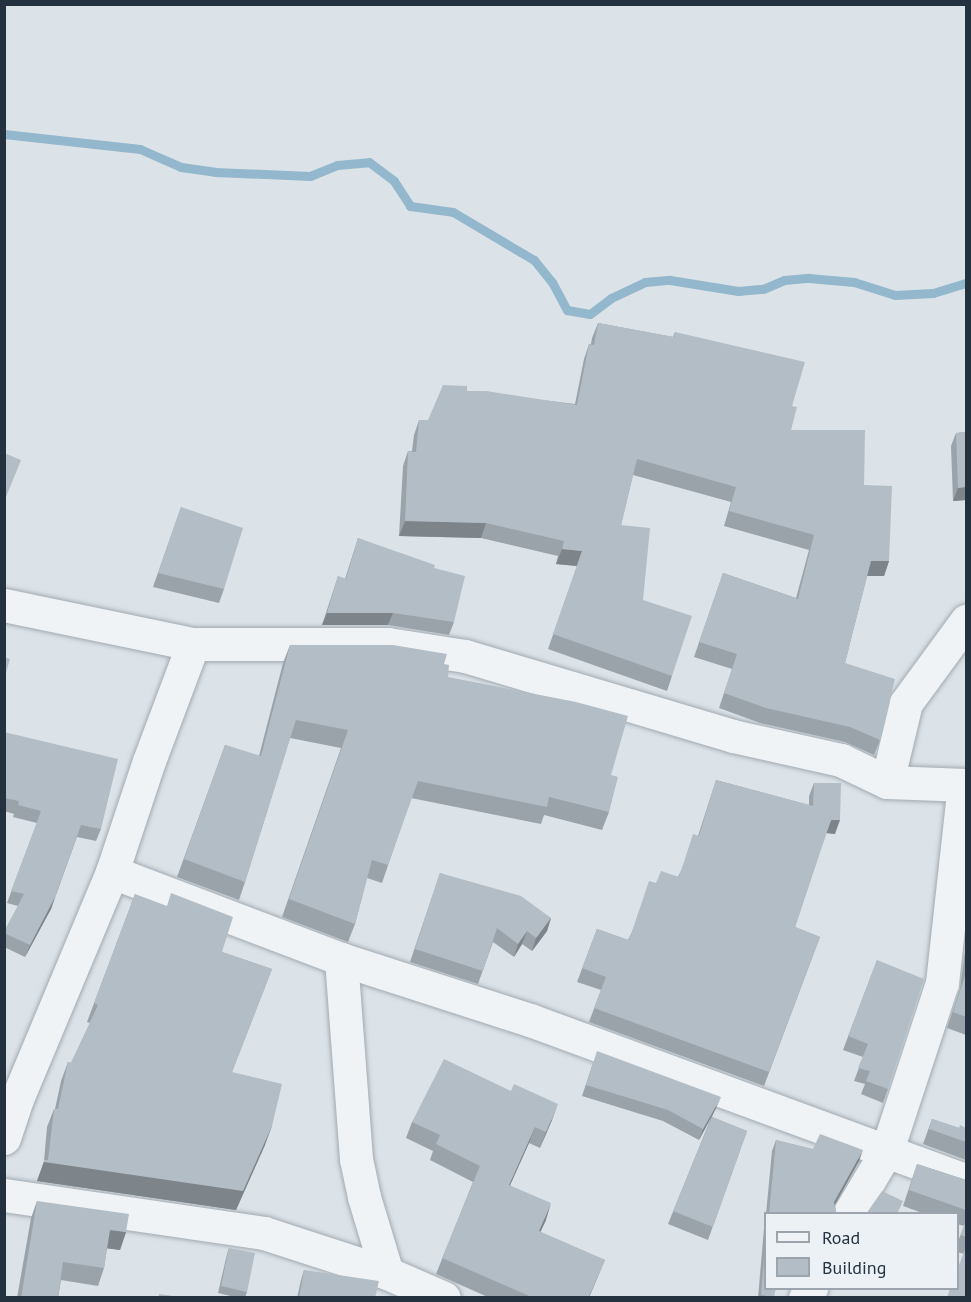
<!DOCTYPE html>
<style>
body{margin:0}
#map{position:relative;width:971px;height:1302px;overflow:hidden;background:#dce3e8;font-family:"PT Sans",sans-serif}
div>[style]{position:absolute}
[style*='--x']{left:calc(var(--x)*1px);top:calc(var(--y)*1px);width:calc(var(--w)*1px);rotate:calc(var(--a)*1deg)}
.stream>*{height:9px;margin:-4.5px;padding:0 4.5px;transform-origin:4.5px;border-radius:4.5px;background:#93b7cc}
.roads{filter:drop-shadow(0 0 2px #a1aab2) drop-shadow(0 0 2px #a1aab2)}
.street>*{height:33px;margin:-16.5px;padding:0 16.5px;transform-origin:16.5px;border-radius:16.5px;background:#eff3f6}
.wall>*{inset:0;background:#9aa3a9}
.shaded-wall>*{inset:0;background:#7d848a}
.building>*{inset:0;background:#b3bdc5}
span{translate:-50% -50%;white-space:nowrap;text-align:center;line-height:1.15;-webkit-text-stroke:4.5px #ecf1f6;paint-order:stroke}
.frame{position:absolute;inset:0;border:6px solid #243240;pointer-events:none}
.legend{position:absolute;left:764px;top:1212px;width:195px;height:78px;box-sizing:border-box;background:#ecf1f6;border:2px solid #9ca5ad;margin:0;padding:8px 10px;list-style:none;font-size:18px;color:#243240}
.legend li{display:flex;align-items:center;gap:12px;height:30px}
.legend b{width:30px;border:2px solid #9ca5ad}
</style>
<div id="map">
<div class="stream">
<i style="--x:4;--y:134;--w:137;--a:6.3"></i>
<i style="--x:140;--y:149;--w:45;--a:23.7"></i>
<i style="--x:181;--y:167;--w:34;--a:8"></i>
<i style="--x:215;--y:172;--w:95;--a:2.4"></i>
<i style="--x:310;--y:176;--w:29;--a:-22"></i>
<i style="--x:337;--y:165;--w:32;--a:-5"></i>
<i style="--x:369;--y:162;--w:31;--a:37"></i>
<i style="--x:394;--y:181;--w:30;--a:57"></i>
<i style="--x:410;--y:206;--w:43;--a:7.9"></i>
<i style="--x:453;--y:212;--w:94;--a:30.7"></i>
<i style="--x:534;--y:260;--w:28;--a:51"></i>
<i style="--x:552;--y:282;--w:32;--a:62"></i>
<i style="--x:567;--y:310;--w:23;--a:10"></i>
<i style="--x:590;--y:314;--w:26;--a:-37"></i>
<i style="--x:611;--y:298;--w:38;--a:-25"></i>
<i style="--x:645;--y:282;--w:25;--a:-5"></i>
<i style="--x:670;--y:280;--w:69;--a:9.2"></i>
<i style="--x:738;--y:291;--w:25;--a:-5"></i>
<i style="--x:763;--y:289;--w:23;--a:-23"></i>
<i style="--x:784;--y:280;--w:25;--a:-5"></i>
<i style="--x:809;--y:278;--w:45;--a:5.1"></i>
<i style="--x:854;--y:282;--w:43;--a:17.6"></i>
<i style="--x:895;--y:295;--w:38;--a:-3"></i>
<i style="--x:933;--y:293;--w:34;--a:-17"></i>
</div>
<div class="roads">
<div class="street">
<i style="--x:4;--y:605;--w:193;--a:11.7"></i>
<i style="--x:193;--y:644;--w:195;--a:0"></i>
<i style="--x:388;--y:644;--w:78;--a:8.9"></i>
<i style="--x:465;--y:656;--w:280;--a:16.6"></i>
<i style="--x:733;--y:736;--w:111;--a:12.5"></i>
<i style="--x:841;--y:760;--w:51;--a:25.6"></i>
<i style="--x:887;--y:782;--w:79;--a:2.2"></i>
<i style="--x:887;--y:782;--w:81;--a:-76.5"></i>
<i style="--x:906;--y:703;--w:102;--a:-53.8"></i>
<i style="--x:112;--y:872;--w:245;--a:20.8"></i>
<i style="--x:341;--y:959;--w:199;--a:17.9"></i>
<i style="--x:530;--y:1020;--w:464;--a:20.2"></i>
<i style="--x:341;--y:959;--w:201;--a:85.7"></i>
<i style="--x:356;--y:1159;--w:39;--a:78"></i>
<i style="--x:364;--y:1197;--w:79;--a:73.2"></i>
<i style="--x:4;--y:1138;--w:41;--a:-71.6"></i>
<i style="--x:17;--y:1099;--w:246;--a:-67.3"></i>
<i style="--x:112;--y:872;--w:117;--a:-71.6"></i>
<i style="--x:149;--y:761;--w:125;--a:-69.4"></i>
<i style="--x:4;--y:1195;--w:263;--a:8.3"></i>
<i style="--x:264;--y:1233;--w:129;--a:18"></i>
<i style="--x:387;--y:1273;--w:62;--a:23.7"></i>
<i style="--x:849;--y:1214;--w:74;--a:-59.3"></i>
<i style="--x:887;--y:1150;--w:176;--a:-71.8"></i>
<i style="--x:942;--y:983;--w:199;--a:-83.7"></i>
<i style="--x:805;--y:1298;--w:12;--a:-59"></i>
</div>
</div>
<div class="wall">
<i style="clip-path:polygon(598px 323px,673px 337px,675px 332px,792px 406px,791px 430px,864px 485px,889px 561px,884px 576px,867px 576px,845px 663px,880px 740px,874px 755px,845px 742px,760px 723px,719px 708px,732px 669px,694px 657px,723px 573px,796px 598px,809px 550px,724px 526px,731px 502px,633px 475px,621px 525px,643px 600px,672px 676px,667px 691px,548px 649px,577px 566px,556px 564px,558px 556px,481px 538px,399px 536px,403px 466px,408px 451px,412px 451px,414px 435px,419px 420px,428px 420px,467px 391px,575px 404px,584px 359px,589px 344px,591px 344px,592px 338px)"></i>
<i style="clip-path:polygon(966px 432px,966px 500px,953px 501px,951px 446px,956px 433px)"></i>
<i style="clip-path:polygon(181px 507px,224px 589px,219px 603px,153px 587px)"></i>
<i style="clip-path:polygon(358px 538px,434px 568px,454px 622px,449px 635px,388px 625px,322px 625px,338px 576px,345px 579px)"></i>
<i style="clip-path:polygon(290px 645px,444px 664px,448px 677px,611px 775px,609px 812px,602px 830px,544px 815px,541px 824px,411px 798px,382px 883px,367px 878px,355px 924px,348px 942px,282px 917px,341px 748px,290px 738px,245px 882px,239px 900px,177px 877px,225px 745px,259px 756px,283px 663px)"></i>
<i style="clip-path:polygon(4px 732px,101px 829px,96px 841px,77px 837px,51px 909px,25px 957px,4px 947px,4px 932px,18px 906px,7px 903px,37px 823px,13px 817px,14px 814px,4px 811px)"></i>
<i style="clip-path:polygon(716px 780px,809px 805px,809px 796px,814px 783px,835px 834px,826px 833px,795px 927px,820px 937px,764px 1086px,589px 1022px,601px 990px,577px 982px,597px 929px,628px 940px,656px 883px,678px 877px,698px 836px)"></i>
<i style="clip-path:polygon(440px 873px,551px 918px,547px 931px,532px 951px,522px 944px,514px 957px,493px 942px,478px 984px,410px 962px)"></i>
<i style="clip-path:polygon(135px 894px,222px 952px,272px 969px,232px 1072px,265px 1145px,236px 1210px,37px 1181px,44px 1161px,47px 1127px,54px 1109px,55px 1109px,61px 1081px,68px 1062px,71px 1063px,90px 1023px,87px 1022px)"></i>
<i style="clip-path:polygon(966px 946px,966px 1035px,947px 1028px,960px 989px,964px 958px)"></i>
<i style="clip-path:polygon(877px 960px,888px 1089px,883px 1103px,861px 1094px,865px 1084px,854px 1081px,863px 1057px,843px 1050px)"></i>
<i style="clip-path:polygon(593px 1063px,716px 1108px,712px 1117px,747px 1131px,708px 1240px,668px 1224px,711px 1118px,699px 1140px,663px 1121px,582px 1096px)"></i>
<i style="clip-path:polygon(932px 1119px,959px 1128px,966px 1128px,966px 1160px,923px 1144px)"></i>
<i style="clip-path:polygon(552px 1120px,540px 1148px,529px 1143px,510px 1185px,546px 1220px,540px 1232px,605px 1260px,589px 1298px,490px 1298px,436px 1274px,473px 1182px,430px 1160px,433px 1151px,406px 1138px,412px 1122px)"></i>
<i style="clip-path:polygon(776px 1140px,859px 1161px,835px 1205px,836px 1212px,838px 1214px,766px 1214px,772px 1151px)"></i>
<i style="clip-path:polygon(917px 1164px,966px 1180px,966px 1298px,964px 1254px,957px 1252px,957px 1244px,964px 1226px,957px 1224px,957px 1214px,925px 1214px,903px 1206px)"></i>
<i style="clip-path:polygon(37px 1201px,126px 1232px,120px 1250px,107px 1248px,104px 1268px,98px 1286px,61px 1280px,58px 1298px,17px 1298px,31px 1218px)"></i>
<i style="clip-path:polygon(765px 1216px,765px 1288px,774px 1298px,758px 1298px)"></i>
<i style="clip-path:polygon(229px 1248px,247px 1292px,245px 1298px,239px 1298px,218px 1293px,227px 1254px)"></i>
<i style="clip-path:polygon(304px 1270px,375px 1298px,297px 1298px,301px 1280px)"></i>
</div>
<div class="shaded-wall">
<i style="clip-path:polygon(966px 487px,966px 500px,953px 501px,958px 488px)"></i>
<i style="clip-path:polygon(405px 521px,486px 523px,481px 538px,399px 536px)"></i>
<i style="clip-path:polygon(562px 549px,582px 551px,577px 566px,556px 564px)"></i>
<i style="clip-path:polygon(871px 561px,889px 561px,884px 576px,866px 576px)"></i>
<i style="clip-path:polygon(327px 613px,393px 613px,388px 625px,322px 625px)"></i>
<i style="clip-path:polygon(831px 820px,840px 820px,835px 834px,826px 833px)"></i>
<i style="clip-path:polygon(55px 897px,51px 909px,25px 957px,30px 945px)"></i>
<i style="clip-path:polygon(551px 918px,547px 931px,532px 951px,536px 938px)"></i>
<i style="clip-path:polygon(527px 931px,522px 944px,514px 957px,518px 944px)"></i>
<i style="clip-path:polygon(721px 1097px,716px 1108px,699px 1140px,703px 1129px)"></i>
<i style="clip-path:polygon(558px 1104px,552px 1120px,540px 1148px,546px 1132px)"></i>
<i style="clip-path:polygon(272px 1126px,265px 1145px,236px 1210px,37px 1181px,44px 1162px)"></i>
<i style="clip-path:polygon(535px 1127px,529px 1143px,503px 1201px,509px 1185px)"></i>
<i style="clip-path:polygon(863px 1150px,859px 1161px,830px 1213px,834px 1202px)"></i>
<i style="clip-path:polygon(551px 1203px,546px 1220px,533px 1248px,539px 1231px)"></i>
<i style="clip-path:polygon(110px 1230px,126px 1232px,120px 1250px,104px 1248px)"></i>
</div>
<div class="building">
<i style="clip-path:polygon(598px 323px,674px 337px,675px 332px,805px 362px,792px 406px,797px 407px,791px 430px,865px 430px,864px 485px,892px 486px,889px 561px,871px 561px,845px 663px,895px 679px,880px 740px,850px 727px,766px 708px,724px 693px,737px 654px,699px 642px,723px 573px,798px 599px,814px 535px,729px 511px,736px 487px,637px 459px,621px 525px,650px 528px,643px 600px,692px 616px,672px 676px,553px 634px,582px 551px,562px 549px,564px 541px,486px 523px,405px 521px,408px 451px,416px 452px,419px 420px,428px 420px,443px 385px,467px 386px,467px 391px,486px 391px,577px 405px,589px 344px,594px 345px)"></i>
<i style="clip-path:polygon(966px 432px,966px 487px,958px 488px,956px 433px)"></i>
<i style="clip-path:polygon(4px 453px,21px 460px,4px 502px)"></i>
<i style="clip-path:polygon(181px 507px,243px 528px,224px 589px,158px 573px)"></i>
<i style="clip-path:polygon(358px 538px,435px 565px,434px 568px,465px 576px,454px 622px,393px 613px,327px 613px,338px 576px,346px 579px)"></i>
<i style="clip-path:polygon(290px 645px,393px 645px,447px 654px,444px 664px,449px 665px,448px 677px,576px 702px,628px 716px,611px 775px,618px 777px,609px 812px,549px 797px,547px 807px,418px 781px,388px 865px,372px 860px,355px 924px,289px 899px,348px 730px,296px 720px,245px 882px,184px 859px,225px 745px,261px 756px)"></i>
<i style="clip-path:polygon(4px 657px,10px 659px,4px 679px)"></i>
<i style="clip-path:polygon(4px 732px,118px 759px,101px 829px,81px 825px,55px 897px,30px 945px,4px 933px,4px 932px,24px 894px,11px 891px,41px 811px,18px 805px,19px 801px,4px 798px)"></i>
<i style="clip-path:polygon(716px 780px,813px 806px,814px 783px,841px 783px,840px 820px,831px 820px,795px 927px,820px 937px,769px 1072px,594px 1008px,606px 977px,582px 968px,597px 929px,629px 940px,649px 881px,656px 883px,661px 871px,679px 877px,693px 834px,699px 836px)"></i>
<i style="clip-path:polygon(440px 873px,521px 896px,551px 918px,536px 938px,527px 931px,518px 944px,497px 928px,483px 971px,415px 949px)"></i>
<i style="clip-path:polygon(171px 893px,233px 917px,222px 952px,272px 969px,232px 1072px,282px 1084px,272px 1126px,243px 1191px,44px 1162px,44px 1160px,48px 1160px,54px 1109px,58px 1109px,68px 1062px,71px 1063px,98px 1005px,94px 1003px,135px 894px,167px 906px)"></i>
<i style="clip-path:polygon(877px 960px,924px 979px,888px 1089px,866px 1081px,870px 1071px,858px 1068px,868px 1044px,848px 1036px)"></i>
<i style="clip-path:polygon(966px 966px,966px 1017px,953px 1012px,966px 973px)"></i>
<i style="clip-path:polygon(597px 1051px,721px 1097px,703px 1129px,668px 1110px,586px 1085px)"></i>
<i style="clip-path:polygon(444px 1059px,511px 1091px,514px 1084px,558px 1104px,546px 1132px,535px 1127px,509px 1185px,551px 1203px,539px 1231px,605px 1260px,588px 1298px,534px 1298px,442px 1258px,480px 1166px,436px 1144px,440px 1135px,412px 1122px)"></i>
<i style="clip-path:polygon(712px 1117px,747px 1131px,713px 1227px,673px 1211px)"></i>
<i style="clip-path:polygon(932px 1119px,959px 1128px,960px 1125px,966px 1128px,966px 1142px,929px 1129px)"></i>
<i style="clip-path:polygon(820px 1134px,863px 1150px,834px 1202px,836px 1212px,838px 1214px,769px 1214px,776px 1140px,813px 1149px)"></i>
<i style="clip-path:polygon(917px 1164px,966px 1180px,966px 1210px,909px 1190px)"></i>
<i style="clip-path:polygon(882px 1191px,903px 1201px,897px 1214px,866px 1214px)"></i>
<i style="clip-path:polygon(37px 1201px,129px 1214px,126px 1232px,110px 1230px,104px 1268px,63px 1262px,58px 1298px,21px 1298px)"></i>
<i style="clip-path:polygon(966px 1220px,966px 1237px,961px 1235px)"></i>
<i style="clip-path:polygon(765px 1246px,765px 1288px,776px 1288px,774px 1297px,761px 1295px)"></i>
<i style="clip-path:polygon(966px 1247px,966px 1298px,947px 1298px,950px 1288px,957px 1288px,957px 1270px)"></i>
<i style="clip-path:polygon(229px 1248px,255px 1253px,247px 1292px,221px 1286px)"></i>
<i style="clip-path:polygon(304px 1270px,379px 1281px,375px 1298px,299px 1298px)"></i>
<i style="clip-path:polygon(159px 1294px,187px 1298px,159px 1298px)"></i>
</div>
<div class="frame"></div>
<ul class="legend">
<li><b style="height:8px;background:#eff3f6"></b>Road</li>
<li><b style="height:16px;background:#b3bdc5"></b>Building</li>
</ul>
</div>
